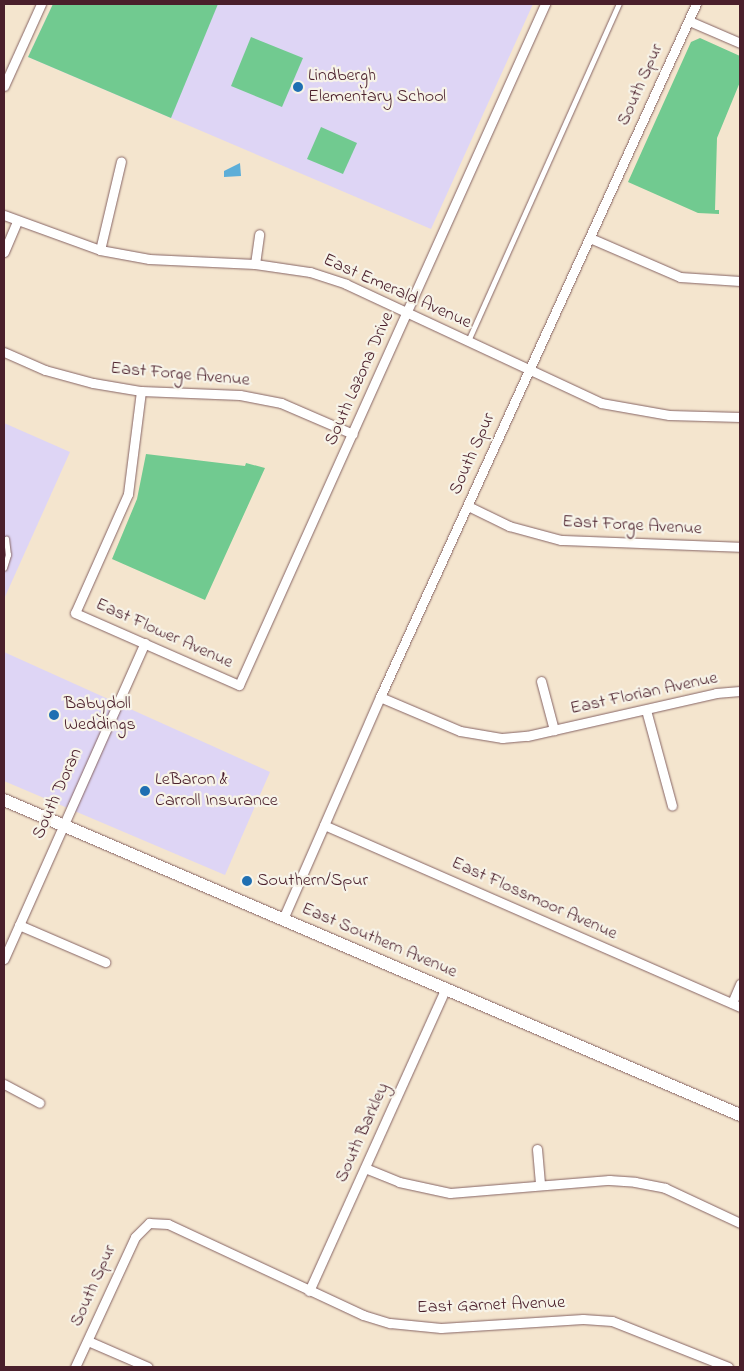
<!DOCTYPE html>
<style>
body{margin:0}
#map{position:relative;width:744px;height:1371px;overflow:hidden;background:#f4e5ce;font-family:"Indie Flower",sans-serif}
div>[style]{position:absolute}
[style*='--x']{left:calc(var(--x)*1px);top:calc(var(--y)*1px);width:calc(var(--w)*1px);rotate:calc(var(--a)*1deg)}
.built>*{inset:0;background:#ded5f5}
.green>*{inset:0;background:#71ca90}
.water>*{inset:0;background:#5daed8}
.roads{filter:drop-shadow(0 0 1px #866464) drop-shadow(0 0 1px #866464)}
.lane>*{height:4.5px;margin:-2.25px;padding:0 2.25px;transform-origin:2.25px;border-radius:2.25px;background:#fff}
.street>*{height:9px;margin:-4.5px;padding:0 4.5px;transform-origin:4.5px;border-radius:4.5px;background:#fff}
.secondary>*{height:12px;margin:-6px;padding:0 6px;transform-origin:6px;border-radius:6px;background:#fff}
.dots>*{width:14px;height:14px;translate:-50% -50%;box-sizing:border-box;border:2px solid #f7f3e8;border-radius:50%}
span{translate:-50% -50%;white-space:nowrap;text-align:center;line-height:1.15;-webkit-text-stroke:4.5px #f7f3e8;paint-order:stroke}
.poi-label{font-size:18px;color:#4a1f2b}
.left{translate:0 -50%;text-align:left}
.street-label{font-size:18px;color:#4a1f2b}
.frame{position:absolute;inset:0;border:5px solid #4a1f2b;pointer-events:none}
</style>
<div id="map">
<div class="built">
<i style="clip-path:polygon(53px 4px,533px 4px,431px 229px,28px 57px)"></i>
<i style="clip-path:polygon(4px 423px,70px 452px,4px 599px)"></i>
<i style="clip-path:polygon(4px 652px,270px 772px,225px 875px,4px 781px)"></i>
</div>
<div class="green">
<i style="clip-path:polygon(53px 4px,218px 4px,171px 118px,28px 57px)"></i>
<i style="clip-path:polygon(251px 37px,303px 58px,282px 107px,231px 86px)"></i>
<i style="clip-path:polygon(700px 38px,740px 56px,740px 82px,717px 138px,715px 210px,719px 210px,719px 214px,698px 213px,628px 182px,691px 42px)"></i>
<i style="clip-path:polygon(321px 127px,357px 143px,343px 174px,307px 159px)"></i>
<i style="clip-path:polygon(146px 454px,245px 466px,246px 463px,265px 468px,205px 600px,112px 559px,137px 499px)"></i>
</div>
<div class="water">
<i style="clip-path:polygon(240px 163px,241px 176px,224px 177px,224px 171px)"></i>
</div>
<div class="roads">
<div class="lane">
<i style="--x:468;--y:341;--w:369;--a:-65.9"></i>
<i style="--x:4;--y:568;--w:14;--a:-73"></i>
<i style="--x:8;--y:555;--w:16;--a:-97"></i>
</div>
<div class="street">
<i style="--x:689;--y:21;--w:56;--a:23.3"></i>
<i style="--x:4;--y:86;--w:90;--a:-65.7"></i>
<i style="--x:4;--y:215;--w:102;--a:20"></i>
<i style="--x:100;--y:250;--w:50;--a:10.4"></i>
<i style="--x:149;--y:259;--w:106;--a:2.7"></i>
<i style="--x:255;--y:264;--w:56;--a:8.3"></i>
<i style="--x:310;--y:272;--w:38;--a:18"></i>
<i style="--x:346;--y:284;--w:281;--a:25"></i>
<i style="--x:601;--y:403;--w:69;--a:10"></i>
<i style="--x:669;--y:415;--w:71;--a:1.6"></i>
<i style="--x:590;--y:238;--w:98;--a:23.4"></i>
<i style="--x:680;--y:277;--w:60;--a:3.8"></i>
<i style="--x:100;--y:250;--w:91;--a:-76.7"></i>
<i style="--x:4;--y:252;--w:34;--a:-67"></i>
<i style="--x:255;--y:264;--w:30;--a:-82"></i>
<i style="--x:4;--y:352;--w:45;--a:23.7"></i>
<i style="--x:45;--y:370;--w:50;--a:15.2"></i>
<i style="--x:93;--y:383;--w:49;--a:9.5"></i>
<i style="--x:141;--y:391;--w:99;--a:2.3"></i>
<i style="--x:240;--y:395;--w:42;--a:11"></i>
<i style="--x:281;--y:403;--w:78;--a:23.3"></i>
<i style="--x:141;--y:391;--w:104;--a:97.2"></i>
<i style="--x:128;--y:494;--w:130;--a:114"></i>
<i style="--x:75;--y:613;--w:179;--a:23.7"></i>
<i style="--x:239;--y:685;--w:747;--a:-65.8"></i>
<i style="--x:468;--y:506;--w:46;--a:26"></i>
<i style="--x:509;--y:526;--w:54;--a:15.1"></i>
<i style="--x:561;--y:540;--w:179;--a:2.2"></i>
<i style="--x:541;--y:681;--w:51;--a:75.1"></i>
<i style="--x:380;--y:697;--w:87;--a:23"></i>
<i style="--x:460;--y:731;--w:43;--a:9.5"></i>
<i style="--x:502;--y:738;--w:25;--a:-5"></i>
<i style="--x:527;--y:736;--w:194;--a:-12.8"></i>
<i style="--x:716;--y:693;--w:24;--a:-5"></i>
<i style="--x:646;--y:710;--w:99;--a:74.8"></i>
<i style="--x:324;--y:825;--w:454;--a:23.6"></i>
<i style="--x:283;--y:919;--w:242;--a:-66.4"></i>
<i style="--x:380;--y:697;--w:762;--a:-65.49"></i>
<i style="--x:19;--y:925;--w:94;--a:23.3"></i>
<i style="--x:4;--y:959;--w:346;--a:-66"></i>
<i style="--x:732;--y:1003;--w:21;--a:-67"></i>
<i style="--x:4;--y:1084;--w:40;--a:28"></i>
<i style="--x:537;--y:1149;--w:36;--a:85"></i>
<i style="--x:365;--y:1168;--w:37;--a:22"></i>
<i style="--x:399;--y:1182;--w:52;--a:12.2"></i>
<i style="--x:450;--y:1193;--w:160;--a:-4.7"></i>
<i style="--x:609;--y:1180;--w:26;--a:4"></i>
<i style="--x:635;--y:1182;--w:31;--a:11"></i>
<i style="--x:665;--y:1188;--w:83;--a:25"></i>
<i style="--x:309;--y:1291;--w:333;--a:-65.7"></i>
<i style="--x:88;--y:1341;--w:65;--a:23.4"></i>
<i style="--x:75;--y:1367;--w:143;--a:-65.2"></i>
<i style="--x:135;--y:1237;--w:20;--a:-45"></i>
<i style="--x:149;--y:1223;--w:19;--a:3"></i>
<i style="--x:168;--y:1224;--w:215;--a:25"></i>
<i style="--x:363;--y:1315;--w:28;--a:17"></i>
<i style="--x:390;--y:1323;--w:51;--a:5.6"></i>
<i style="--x:441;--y:1328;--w:142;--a:-3.6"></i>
<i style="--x:583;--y:1319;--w:29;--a:4"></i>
<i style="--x:612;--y:1321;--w:125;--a:21.6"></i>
</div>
<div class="secondary">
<i style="--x:4;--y:800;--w:801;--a:23.17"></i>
</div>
</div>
<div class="dots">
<i style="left:298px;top:87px;background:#1f6fb2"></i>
<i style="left:54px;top:715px;background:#1f6fb2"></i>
<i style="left:145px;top:791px;background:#1f6fb2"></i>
<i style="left:247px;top:881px;background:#1f6fb2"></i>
</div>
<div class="poi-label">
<span class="left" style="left:308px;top:87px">Lindbergh<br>Elementary School</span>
<span class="left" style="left:64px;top:715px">Babydoll<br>Weddings</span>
<span class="left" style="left:155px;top:791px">LeBaron &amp;<br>Carroll Insurance</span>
<span class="left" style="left:257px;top:881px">Southern/Spur</span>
</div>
<div class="street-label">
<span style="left:641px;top:85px;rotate:-66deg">South Spur</span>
<span style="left:397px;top:292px;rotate:24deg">East Emerald Avenue</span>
<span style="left:180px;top:375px;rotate:5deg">East Forge Avenue</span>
<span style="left:360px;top:379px;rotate:-66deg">South Lazona Drive</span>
<span style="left:473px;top:454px;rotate:-66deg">South Spur</span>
<span style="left:632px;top:526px;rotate:3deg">East Forge Avenue</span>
<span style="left:164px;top:634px;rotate:24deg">East Flower Avenue</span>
<span style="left:644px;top:694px;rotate:-12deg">East Florian Avenue</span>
<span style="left:58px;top:794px;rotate:-66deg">South Doran</span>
<span style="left:534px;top:899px;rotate:24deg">East Flossmoor Avenue</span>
<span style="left:379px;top:941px;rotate:23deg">East Southern Avenue</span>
<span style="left:363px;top:1133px;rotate:-66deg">South Barkley</span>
<span style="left:94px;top:1286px;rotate:-66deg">South Spur</span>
<span style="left:491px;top:1306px;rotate:-2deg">East Garnet Avenue</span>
</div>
<div class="frame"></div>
</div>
